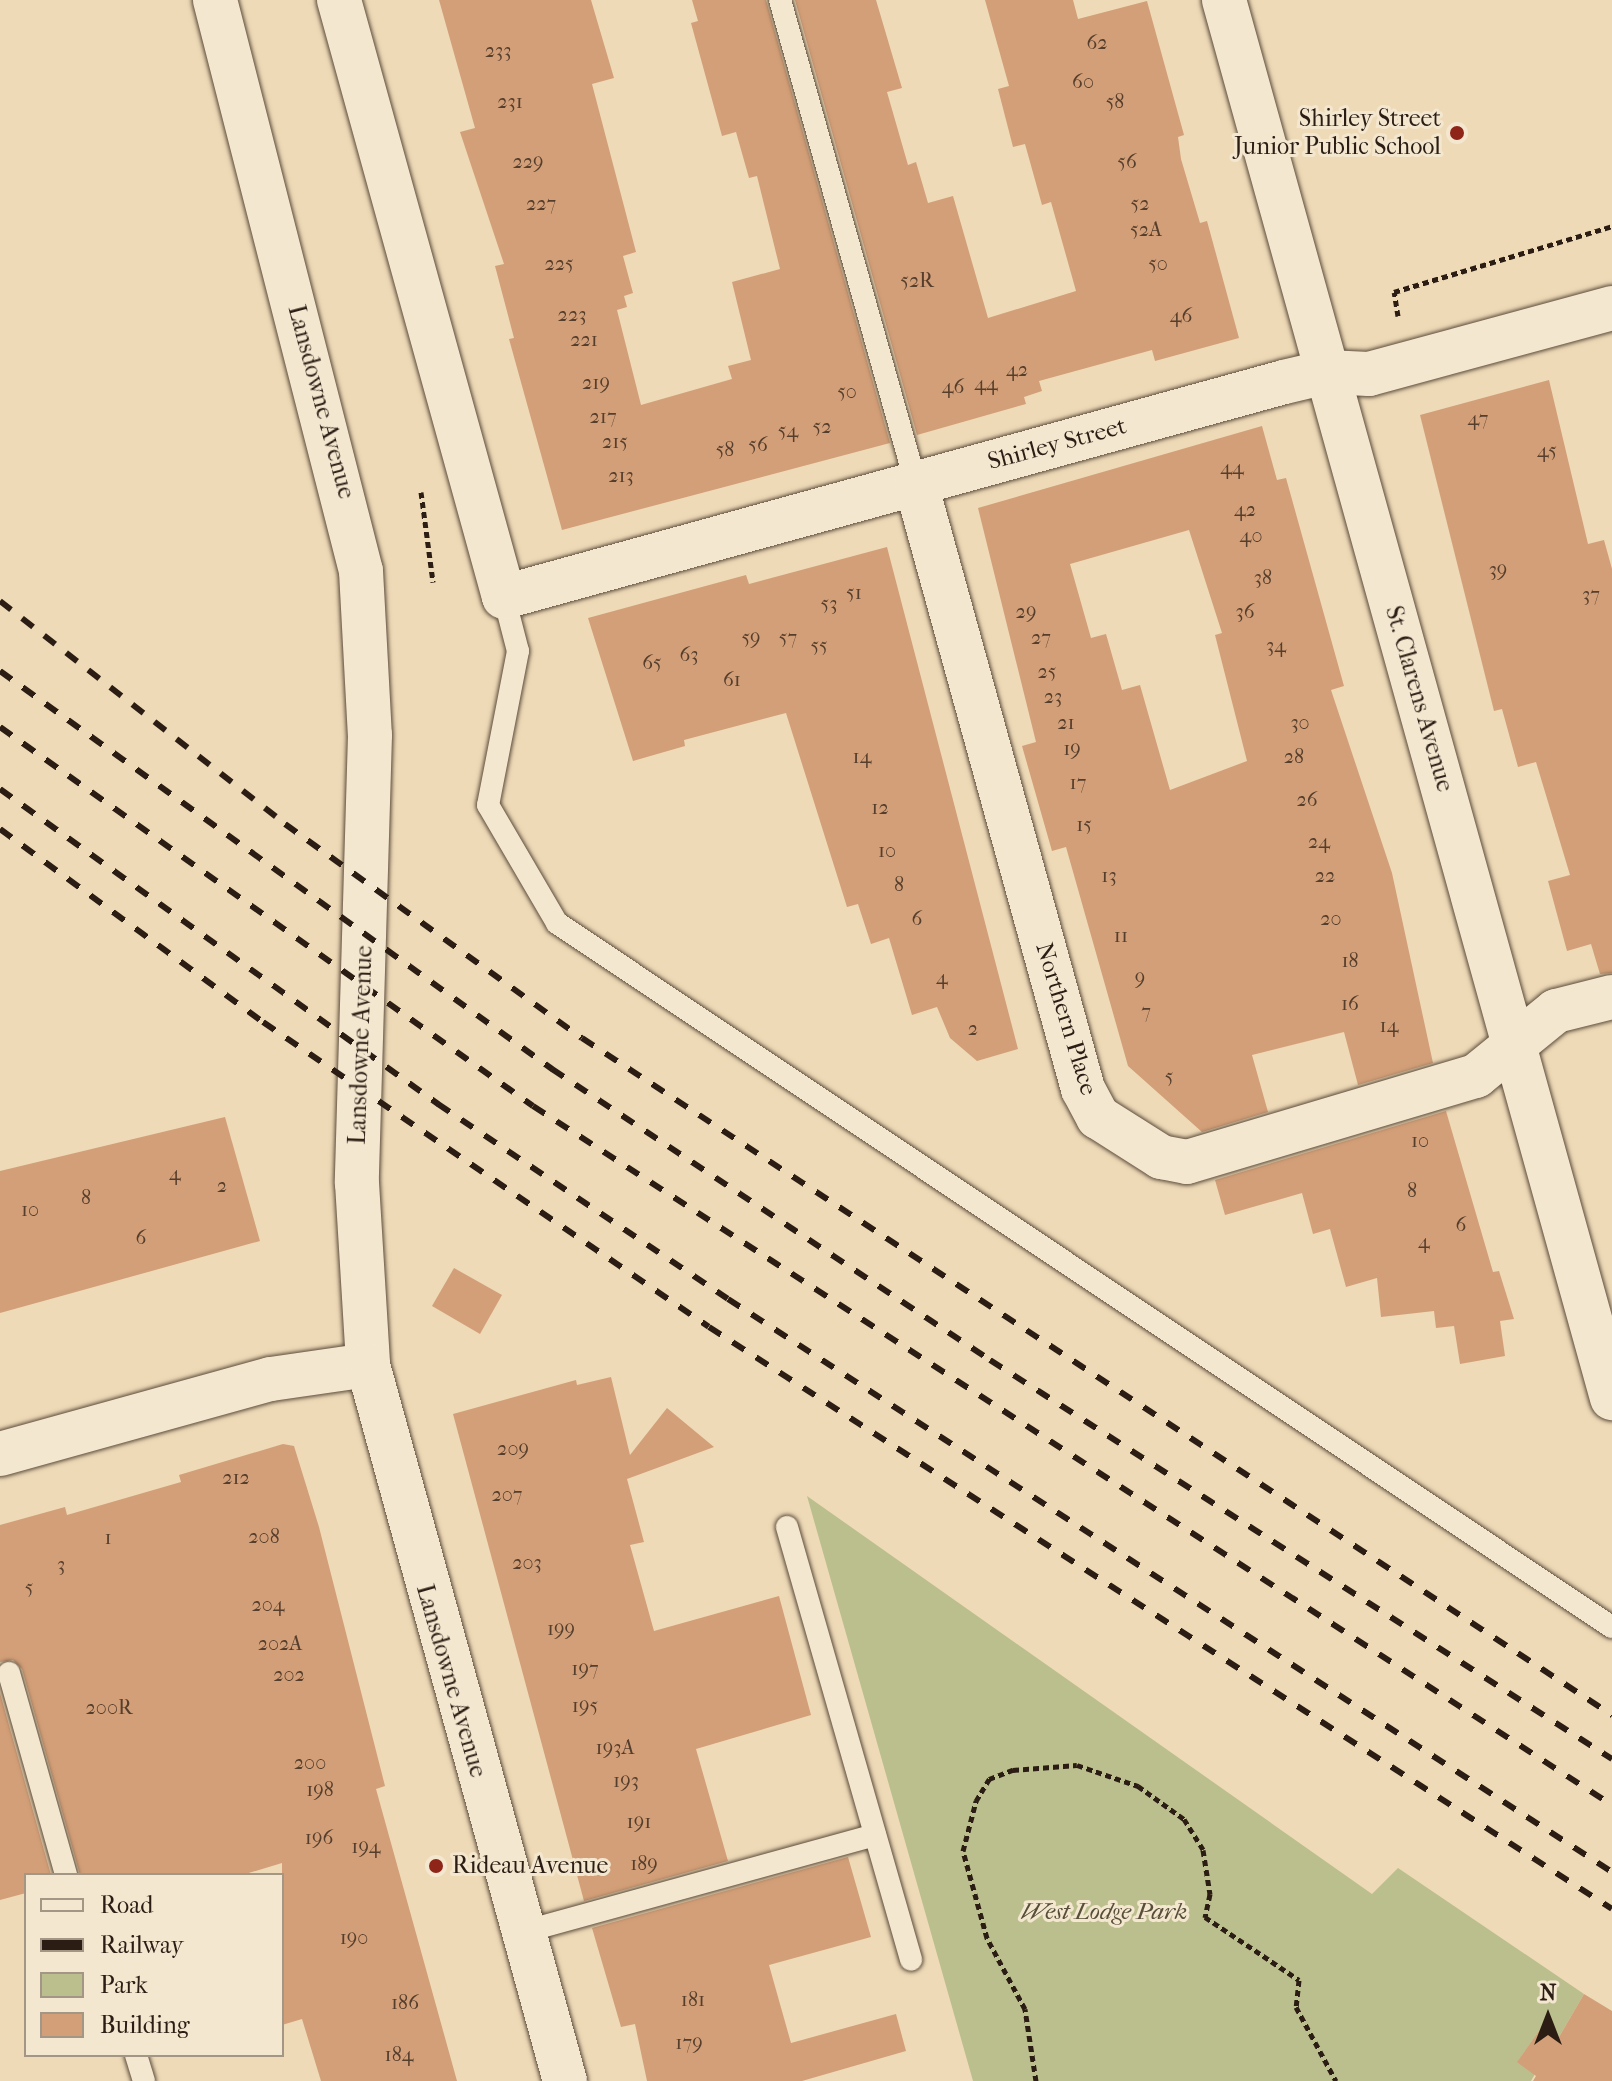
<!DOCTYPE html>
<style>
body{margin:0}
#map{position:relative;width:1612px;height:2081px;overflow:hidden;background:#eedab7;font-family:"IM FELL French Canon",serif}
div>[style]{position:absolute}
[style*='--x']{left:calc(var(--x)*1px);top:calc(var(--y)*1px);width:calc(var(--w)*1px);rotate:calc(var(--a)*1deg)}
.green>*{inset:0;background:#bbbf8d}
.building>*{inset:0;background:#d39f78}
.path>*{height:5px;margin-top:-2.5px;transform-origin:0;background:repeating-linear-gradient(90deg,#2b1d13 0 6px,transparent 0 10px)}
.roads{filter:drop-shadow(0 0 2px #5c4c3c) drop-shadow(0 0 2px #5c4c3c)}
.service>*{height:22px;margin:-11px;padding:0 11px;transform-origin:11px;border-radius:11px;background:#f4e7d0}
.minor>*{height:44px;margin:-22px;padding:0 22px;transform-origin:22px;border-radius:22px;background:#f4e7d0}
.tertiary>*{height:44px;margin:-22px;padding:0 22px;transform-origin:22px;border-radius:22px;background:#f4e7d0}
.rail>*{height:6px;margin-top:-3px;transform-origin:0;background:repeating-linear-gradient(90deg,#2b1d13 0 14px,transparent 0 28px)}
.dots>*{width:22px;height:22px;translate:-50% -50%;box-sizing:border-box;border:4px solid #f4e7d0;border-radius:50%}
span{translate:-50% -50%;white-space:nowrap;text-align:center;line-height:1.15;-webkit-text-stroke:6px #f4e7d0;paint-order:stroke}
.number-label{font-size:20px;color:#553e2c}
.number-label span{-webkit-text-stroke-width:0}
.poi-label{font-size:24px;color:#2b1d13}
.right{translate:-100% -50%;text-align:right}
.left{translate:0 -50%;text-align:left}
.street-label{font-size:24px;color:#2b1d13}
.park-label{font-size:24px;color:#564e38;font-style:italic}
.legend{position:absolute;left:24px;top:1873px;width:260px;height:184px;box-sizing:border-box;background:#f4e7d0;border:2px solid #a49684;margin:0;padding:10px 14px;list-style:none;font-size:24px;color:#2b1d13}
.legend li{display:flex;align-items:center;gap:16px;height:40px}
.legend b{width:40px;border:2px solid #a49684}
.north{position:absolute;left:1508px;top:1977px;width:80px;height:80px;-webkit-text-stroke:6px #f4e7d0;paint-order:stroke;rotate:0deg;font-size:22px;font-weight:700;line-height:32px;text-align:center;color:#2b1d13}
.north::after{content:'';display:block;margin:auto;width:28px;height:36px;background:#2b1d13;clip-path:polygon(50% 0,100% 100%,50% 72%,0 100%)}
</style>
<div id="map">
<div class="green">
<i style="clip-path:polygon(807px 1496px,1372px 1894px,1398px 1868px,1584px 1994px,1559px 2037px,1541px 2028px,1518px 2061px,1535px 2074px,1531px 2081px,973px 2081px)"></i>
</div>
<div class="building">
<i style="clip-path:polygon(439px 0,591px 0,614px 78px,592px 84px,636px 252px,623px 256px,633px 293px,624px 296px,627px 307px,617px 310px,641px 405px,732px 379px,728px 366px,751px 360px,732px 282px,780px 269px,757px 176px,749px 178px,736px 132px,722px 136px,691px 23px,698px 21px,692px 0,766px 0,890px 443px,562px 530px,509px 339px,514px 338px,495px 266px,504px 264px,460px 132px,475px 128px)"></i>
<i style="clip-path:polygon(795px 0,876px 0,902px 88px,887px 92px,908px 165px,916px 162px,928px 203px,953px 196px,988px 318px,1076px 291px,1051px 202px,1042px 205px,1025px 144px,1013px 147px,998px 89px,1009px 86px,985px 0,1073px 0,1078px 19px,1147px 1px,1184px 135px,1178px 137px,1181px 159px,1200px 223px,1207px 221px,1239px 338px,1155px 361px,1152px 350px,1039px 381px,1042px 391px,1024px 397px,1026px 404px,917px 435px)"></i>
<i style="clip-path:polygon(1549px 380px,1588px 544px,1604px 540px,1612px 569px,1612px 973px,1600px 974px,1591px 944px,1567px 951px,1548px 881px,1570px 875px,1536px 762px,1518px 767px,1502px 709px,1494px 711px,1420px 415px)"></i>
<i style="clip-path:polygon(evenodd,1262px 426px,1277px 480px,1286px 478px,1344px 686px,1331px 690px,1392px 873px,1433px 1063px,1358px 1085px,1344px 1032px,1252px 1055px,1268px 1112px,1202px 1132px,1128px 1066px,1066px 847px,1052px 851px,1022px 746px,1036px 742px,978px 508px,1262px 426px,1189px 530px,1222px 633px,1215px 635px,1247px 761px,1170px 790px,1140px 685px,1122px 690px,1106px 634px,1091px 638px,1070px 564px,1189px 530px)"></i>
<i style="clip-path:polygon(887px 547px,1018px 1049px,977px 1061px,950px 1038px,937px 1007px,912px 1015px,889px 938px,871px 944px,858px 904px,847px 907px,786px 713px,684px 740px,685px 746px,633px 761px,588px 618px,746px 575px,749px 584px)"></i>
<i style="clip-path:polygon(1446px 1111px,1493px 1272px,1499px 1271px,1514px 1319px,1500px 1321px,1505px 1356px,1460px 1364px,1454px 1326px,1436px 1328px,1434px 1311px,1381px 1317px,1377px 1278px,1346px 1287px,1330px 1229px,1313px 1234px,1302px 1193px,1225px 1215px,1215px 1180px)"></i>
<i style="clip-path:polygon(225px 1117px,260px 1241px,0 1313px,0 1171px)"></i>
<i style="clip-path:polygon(454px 1268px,502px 1295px,480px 1334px,432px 1306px)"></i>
<i style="clip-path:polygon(611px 1377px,630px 1455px,667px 1408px,714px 1447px,627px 1479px,644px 1542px,630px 1545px,654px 1631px,779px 1596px,811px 1715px,696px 1749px,728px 1861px,584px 1901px,453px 1414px,576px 1380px,577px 1385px)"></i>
<i style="clip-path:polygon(283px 1444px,294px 1446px,319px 1527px,385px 1786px,376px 1789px,457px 2081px,321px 2081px,302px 2019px,282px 2025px,282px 1863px,242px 1875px,80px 1875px,22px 1669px,13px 1660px,0 1662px,0 1525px,65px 1507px,67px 1515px,181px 1482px,179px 1475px)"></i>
<i style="clip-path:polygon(0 1693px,51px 1875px,26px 1875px,26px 1893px,0 1900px)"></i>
<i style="clip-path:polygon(848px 1857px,871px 1937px,769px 1965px,791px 2043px,896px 2014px,906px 2051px,802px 2081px,647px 2081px,635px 2024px,621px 2027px,592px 1928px)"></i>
<i style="clip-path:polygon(1584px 1994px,1612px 2011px,1612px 2081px,1533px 2081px,1536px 2076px,1517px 2062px,1541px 2028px,1559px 2037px)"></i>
</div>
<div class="path">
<i style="--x:1398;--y:316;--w:24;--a:-99"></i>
<i style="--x:1394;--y:292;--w:228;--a:-16.8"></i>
<i style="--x:421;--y:492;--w:91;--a:82.4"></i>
<i style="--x:1036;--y:2081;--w:73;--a:-98.7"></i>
<i style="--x:1025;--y:2009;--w:81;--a:-118.2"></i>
<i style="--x:987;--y:1938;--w:90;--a:-105.4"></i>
<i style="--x:963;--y:1851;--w:52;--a:-75.4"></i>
<i style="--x:976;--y:1801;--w:26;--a:-59"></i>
<i style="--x:989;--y:1779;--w:26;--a:-21"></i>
<i style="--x:1013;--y:1770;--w:64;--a:-4.5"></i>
<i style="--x:1077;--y:1765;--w:65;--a:19"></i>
<i style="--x:1138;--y:1786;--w:57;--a:35.7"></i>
<i style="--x:1184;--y:1819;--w:36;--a:58"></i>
<i style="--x:1203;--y:1850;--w:45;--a:81"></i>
<i style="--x:1210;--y:1894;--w:24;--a:102"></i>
<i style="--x:1205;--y:1917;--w:113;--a:33.8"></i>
<i style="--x:1299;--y:1980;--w:27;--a:96"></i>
<i style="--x:1296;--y:2007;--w:84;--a:61.6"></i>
</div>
<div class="roads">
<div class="service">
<i style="--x:780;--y:0;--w:503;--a:74.31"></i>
<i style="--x:504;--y:597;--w:56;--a:75.5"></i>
<i style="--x:518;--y:651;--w:157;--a:101"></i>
<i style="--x:488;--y:805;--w:137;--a:59.7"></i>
<i style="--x:557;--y:923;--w:1268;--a:33.72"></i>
<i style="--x:787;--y:1527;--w:450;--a:74"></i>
<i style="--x:9;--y:1673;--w:210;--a:74.2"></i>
<i style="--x:523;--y:1932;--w:365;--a:-15.4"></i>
<i style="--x:136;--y:2055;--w:27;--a:73"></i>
</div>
<div class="minor">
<i style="--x:339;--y:0;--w:619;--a:74.55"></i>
<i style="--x:504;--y:597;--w:809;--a:-15.41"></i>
<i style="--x:1284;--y:382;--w:43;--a:-13.4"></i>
<i style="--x:1326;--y:372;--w:43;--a:2.7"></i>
<i style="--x:1369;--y:374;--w:252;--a:-15.2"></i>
<i style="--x:1224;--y:0;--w:1451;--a:74.49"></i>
<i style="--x:916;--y:484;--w:628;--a:74.57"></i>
<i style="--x:1083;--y:1089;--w:32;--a:62"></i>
<i style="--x:1098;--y:1117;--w:75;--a:32.4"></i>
<i style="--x:1161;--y:1157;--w:26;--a:11"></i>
<i style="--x:1187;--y:1162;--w:302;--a:-16.6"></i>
<i style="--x:1476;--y:1076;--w:103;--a:-39.1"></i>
<i style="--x:1556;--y:1011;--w:58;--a:-14"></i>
<i style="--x:0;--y:1454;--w:281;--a:-15.5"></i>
<i style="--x:271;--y:1379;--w:98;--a:-8.2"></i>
</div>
<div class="tertiary">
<i style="--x:215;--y:0;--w:589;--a:75.66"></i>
<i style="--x:361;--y:571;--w:164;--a:86.9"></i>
<i style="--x:370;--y:735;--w:448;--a:91.7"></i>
<i style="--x:357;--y:1183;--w:182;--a:86.5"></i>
<i style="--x:368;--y:1365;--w:743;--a:74.62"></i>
</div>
</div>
<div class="rail">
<i style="--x:0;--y:601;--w:362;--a:38"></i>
<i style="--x:285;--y:824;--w:366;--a:35.8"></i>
<i style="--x:582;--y:1038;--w:1233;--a:33.32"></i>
<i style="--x:0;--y:671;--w:681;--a:35.79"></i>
<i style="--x:552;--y:1069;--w:526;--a:33.6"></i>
<i style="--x:990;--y:1360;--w:739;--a:32.68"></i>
<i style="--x:0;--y:727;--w:654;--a:35.42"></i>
<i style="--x:533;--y:1106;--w:1286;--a:32.94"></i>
<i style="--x:0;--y:789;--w:540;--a:35.72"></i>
<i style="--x:438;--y:1104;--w:349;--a:33.9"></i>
<i style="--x:728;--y:1299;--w:1053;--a:32.95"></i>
<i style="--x:0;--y:829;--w:326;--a:36.3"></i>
<i style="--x:263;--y:1022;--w:540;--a:34.37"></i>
<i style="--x:709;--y:1327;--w:1074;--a:32.8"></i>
</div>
<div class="dots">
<i style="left:1457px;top:133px;background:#8f2418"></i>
<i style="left:436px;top:1866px;background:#8f2418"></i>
</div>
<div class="number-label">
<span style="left:1097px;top:42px">62</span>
<span style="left:498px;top:50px">233</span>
<span style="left:1083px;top:81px">60</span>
<span style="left:510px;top:101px">231</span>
<span style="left:1115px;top:101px">58</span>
<span style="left:528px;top:161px">229</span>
<span style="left:1127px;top:161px">56</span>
<span style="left:541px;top:203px">227</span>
<span style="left:1140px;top:203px">52</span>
<span style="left:1146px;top:229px">52A</span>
<span style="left:559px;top:263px">225</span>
<span style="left:1158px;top:263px">50</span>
<span style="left:917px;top:280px">52R</span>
<span style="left:572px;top:314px">223</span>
<span style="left:1181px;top:315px">46</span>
<span style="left:584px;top:339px">221</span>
<span style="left:1017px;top:369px">42</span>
<span style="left:596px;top:382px">219</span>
<span style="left:986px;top:383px">44</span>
<span style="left:953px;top:386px">46</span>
<span style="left:847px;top:391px">50</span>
<span style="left:603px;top:416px">217</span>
<span style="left:1478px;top:418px">47</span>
<span style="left:822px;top:426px">52</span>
<span style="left:788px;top:430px">54</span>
<span style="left:615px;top:441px">215</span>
<span style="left:758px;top:444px">56</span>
<span style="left:725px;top:449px">58</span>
<span style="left:1547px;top:450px">45</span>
<span style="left:1232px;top:467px">44</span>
<span style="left:621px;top:475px">213</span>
<span style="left:1245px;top:509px">42</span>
<span style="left:1251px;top:535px">40</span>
<span style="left:1498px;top:569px">39</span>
<span style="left:1263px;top:577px">38</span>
<span style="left:854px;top:592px">51</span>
<span style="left:1591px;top:594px">37</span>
<span style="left:829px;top:603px">53</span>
<span style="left:1026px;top:611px">29</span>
<span style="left:1245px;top:611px">36</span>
<span style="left:751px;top:637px">59</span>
<span style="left:788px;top:637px">57</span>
<span style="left:1041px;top:637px">27</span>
<span style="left:819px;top:645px">55</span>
<span style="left:1276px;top:645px">34</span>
<span style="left:689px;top:654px">63</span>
<span style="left:652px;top:662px">65</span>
<span style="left:1047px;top:671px">25</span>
<span style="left:732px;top:679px">61</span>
<span style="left:1053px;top:696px">23</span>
<span style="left:1066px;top:722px">21</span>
<span style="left:1300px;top:722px">30</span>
<span style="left:1072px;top:748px">19</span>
<span style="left:862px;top:756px">14</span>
<span style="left:1294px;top:756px">28</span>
<span style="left:1078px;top:782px">17</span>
<span style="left:1307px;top:799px">26</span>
<span style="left:880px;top:807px">12</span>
<span style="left:1084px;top:824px">15</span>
<span style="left:1319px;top:841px">24</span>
<span style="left:887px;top:850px">10</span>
<span style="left:1109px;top:875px">13</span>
<span style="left:1325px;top:875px">22</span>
<span style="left:899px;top:884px">8</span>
<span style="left:917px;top:918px">6</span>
<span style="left:1331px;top:918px">20</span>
<span style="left:1121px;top:935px">11</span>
<span style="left:1350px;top:960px">18</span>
<span style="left:942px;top:977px">4</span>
<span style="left:1140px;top:977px">9</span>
<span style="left:1350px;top:1003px">16</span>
<span style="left:1146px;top:1011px">7</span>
<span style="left:1389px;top:1025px">14</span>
<span style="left:973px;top:1028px">2</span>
<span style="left:1169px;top:1076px">5</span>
<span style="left:1420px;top:1140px">10</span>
<span style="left:175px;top:1173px">4</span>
<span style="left:222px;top:1185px">2</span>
<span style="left:1412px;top:1190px">8</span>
<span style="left:86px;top:1197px">8</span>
<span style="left:30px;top:1209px">10</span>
<span style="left:1461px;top:1224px">6</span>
<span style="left:141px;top:1237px">6</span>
<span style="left:1424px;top:1241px">4</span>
<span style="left:513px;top:1448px">209</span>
<span style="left:236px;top:1477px">212</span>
<span style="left:507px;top:1494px">207</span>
<span style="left:264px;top:1536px">208</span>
<span style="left:108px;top:1537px">1</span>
<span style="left:527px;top:1562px">203</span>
<span style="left:61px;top:1564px">3</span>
<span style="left:29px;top:1587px">5</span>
<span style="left:268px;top:1604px">204</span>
<span style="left:561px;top:1628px">199</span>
<span style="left:280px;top:1643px">202A</span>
<span style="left:585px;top:1668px">197</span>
<span style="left:289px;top:1674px">202</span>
<span style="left:585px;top:1705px">195</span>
<span style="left:109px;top:1707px">200R</span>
<span style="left:615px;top:1747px">193A</span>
<span style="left:310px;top:1762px">200</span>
<span style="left:626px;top:1780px">193</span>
<span style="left:320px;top:1789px">198</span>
<span style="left:639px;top:1821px">191</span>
<span style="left:319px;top:1837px">196</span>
<span style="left:366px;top:1846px">194</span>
<span style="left:644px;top:1863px">189</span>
<span style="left:354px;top:1937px">190</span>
<span style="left:693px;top:1999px">181</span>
<span style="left:405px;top:2002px">186</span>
<span style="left:689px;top:2042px">179</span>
<span style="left:399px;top:2054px">184</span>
</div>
<div class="poi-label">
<span class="right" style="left:1441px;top:133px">Shirley Street<br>Junior Public School</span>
<span class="left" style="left:452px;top:1866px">Rideau Avenue</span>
</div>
<div class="street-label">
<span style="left:321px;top:402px;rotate:75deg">Lansdowne Avenue</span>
<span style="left:1057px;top:444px;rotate:-15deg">Shirley Street</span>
<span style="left:1419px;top:699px;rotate:74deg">St. Clarens Avenue</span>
<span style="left:1066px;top:1019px;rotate:73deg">Northern Place</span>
<span style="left:361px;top:1045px;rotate:-88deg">Lansdowne Avenue</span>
<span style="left:451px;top:1681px;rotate:74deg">Lansdowne Avenue</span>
</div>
<div class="park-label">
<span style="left:1104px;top:1912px">West Lodge Park</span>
</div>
<ul class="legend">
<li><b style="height:10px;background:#f4e7d0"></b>Road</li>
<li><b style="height:10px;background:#2b1d13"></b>Railway</li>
<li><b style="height:22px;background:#bbbf8d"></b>Park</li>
<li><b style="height:22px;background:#d39f78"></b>Building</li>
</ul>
<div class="north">N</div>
</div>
